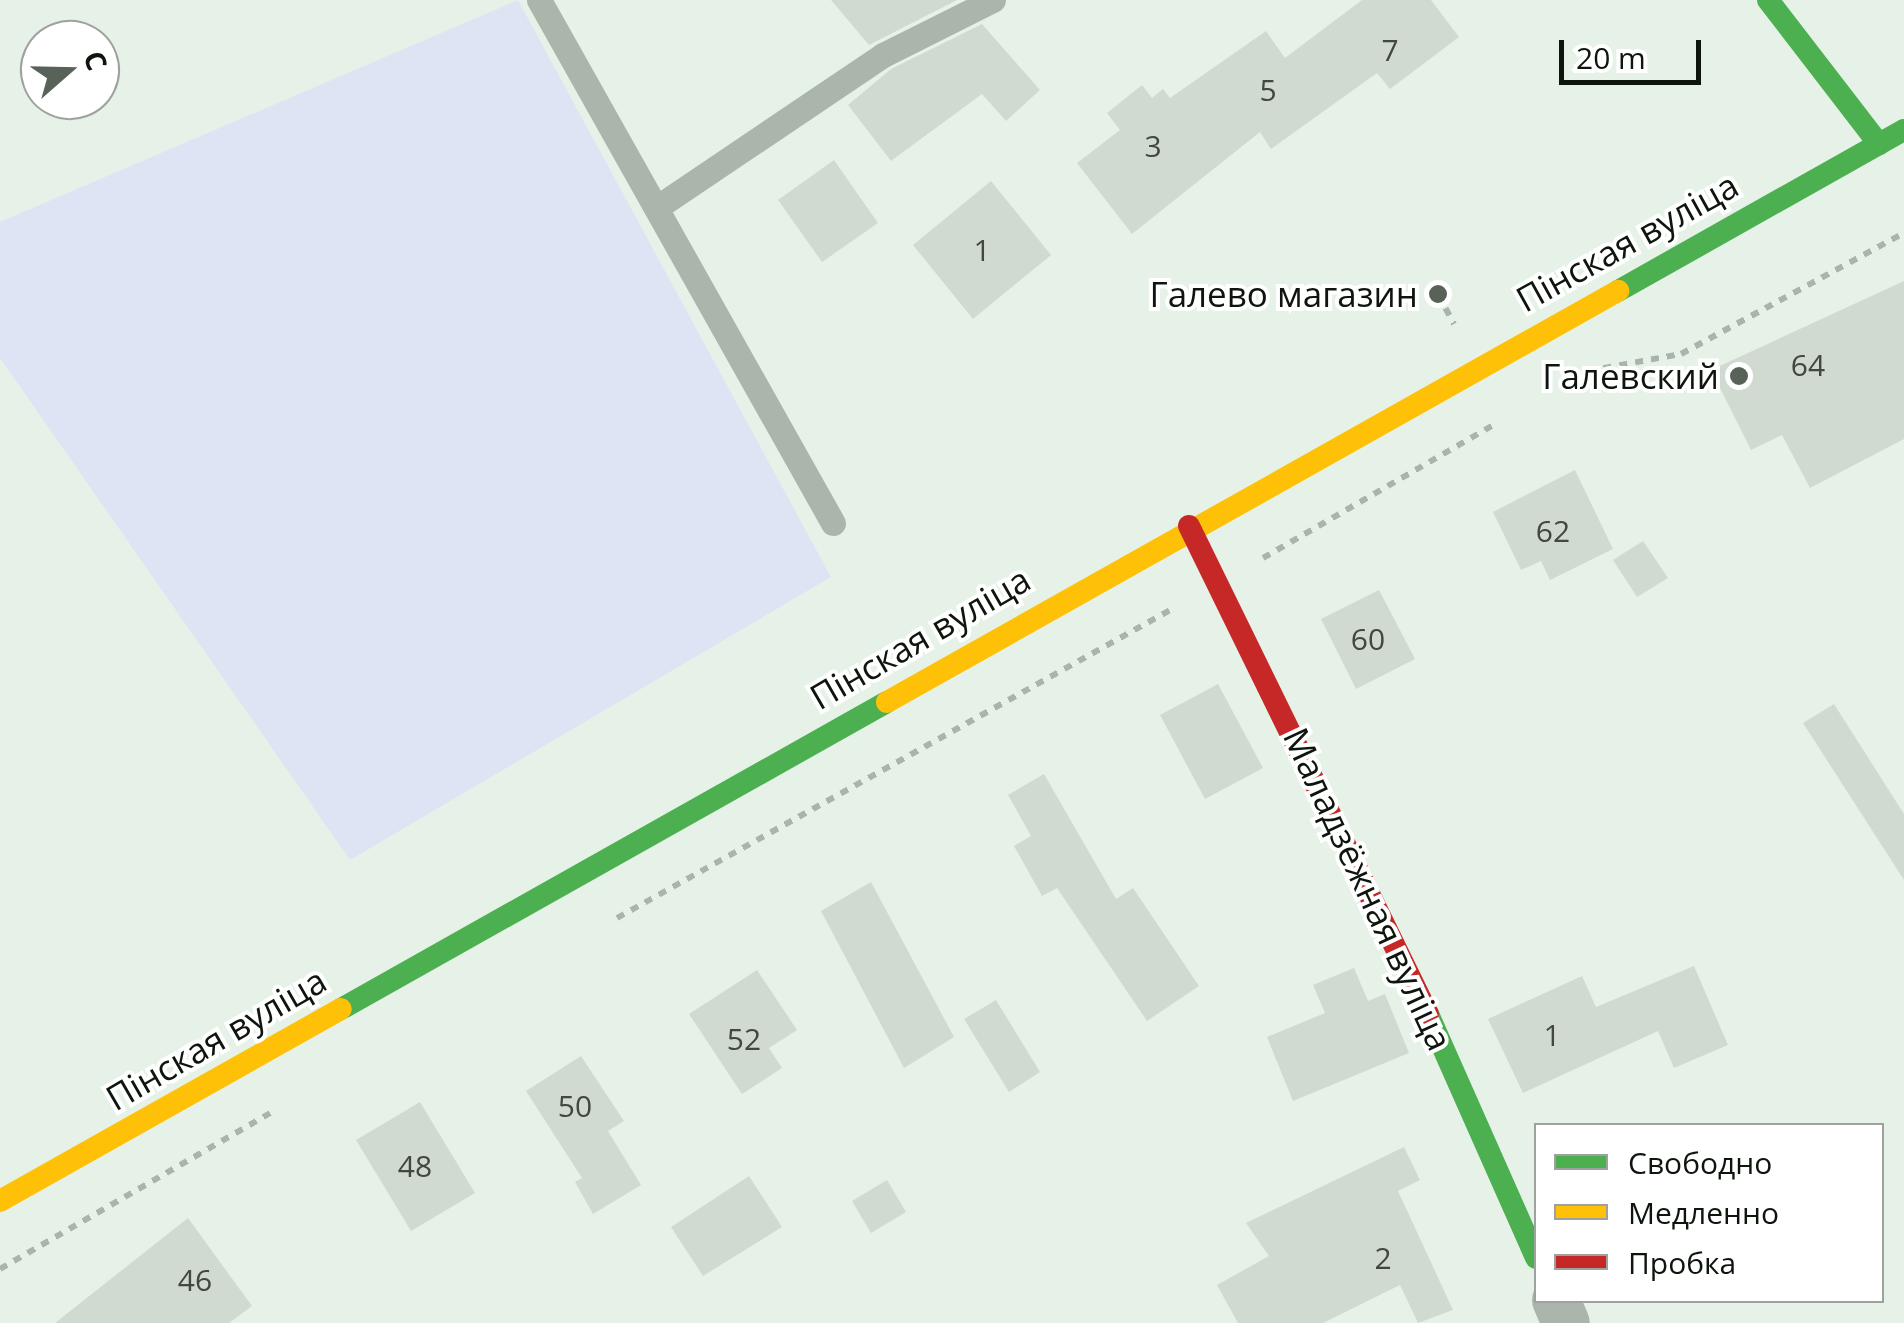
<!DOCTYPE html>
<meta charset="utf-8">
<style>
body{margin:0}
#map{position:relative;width:1904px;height:1323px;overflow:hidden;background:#e6f2e7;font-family:"Open Sans",sans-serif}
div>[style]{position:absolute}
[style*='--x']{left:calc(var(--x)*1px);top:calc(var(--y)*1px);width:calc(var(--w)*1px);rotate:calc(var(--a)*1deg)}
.green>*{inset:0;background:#dfe4f4}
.building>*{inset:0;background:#d0dad1}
.path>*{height:6px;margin-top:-3px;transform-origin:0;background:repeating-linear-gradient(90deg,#aab4ab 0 8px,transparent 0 16px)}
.lane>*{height:25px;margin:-12.5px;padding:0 12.5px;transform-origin:12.5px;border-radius:12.5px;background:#aab6ab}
.street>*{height:48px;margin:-24px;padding:0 24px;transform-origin:24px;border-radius:24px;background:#aab6ab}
.fast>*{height:22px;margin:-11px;padding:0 11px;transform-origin:11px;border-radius:11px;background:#4caf50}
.slow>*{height:22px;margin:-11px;padding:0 11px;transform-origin:11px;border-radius:11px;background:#ffc107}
.jam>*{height:22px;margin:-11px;padding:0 11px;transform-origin:11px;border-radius:11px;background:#c62828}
.dots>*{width:28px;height:28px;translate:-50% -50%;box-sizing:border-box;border:5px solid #fff;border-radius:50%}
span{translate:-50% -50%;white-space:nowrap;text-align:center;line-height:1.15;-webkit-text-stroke:8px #fff;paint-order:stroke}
.number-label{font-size:30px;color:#404840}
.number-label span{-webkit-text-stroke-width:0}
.street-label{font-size:35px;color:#0d150d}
.poi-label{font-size:35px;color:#0d150d}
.right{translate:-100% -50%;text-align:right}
.legend{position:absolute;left:1534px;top:1123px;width:350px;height:180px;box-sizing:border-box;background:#fff;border:2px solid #9ea19e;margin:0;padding:12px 18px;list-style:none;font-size:30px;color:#0d150d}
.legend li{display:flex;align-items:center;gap:20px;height:50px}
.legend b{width:50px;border:2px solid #9ea19e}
.north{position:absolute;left:20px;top:20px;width:100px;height:100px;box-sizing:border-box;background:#fff;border:2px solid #9ea19e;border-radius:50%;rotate:70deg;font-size:28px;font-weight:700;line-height:40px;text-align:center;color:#0d150d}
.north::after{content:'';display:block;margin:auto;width:35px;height:45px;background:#596259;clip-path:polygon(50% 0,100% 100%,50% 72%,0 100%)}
.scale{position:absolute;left:1559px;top:40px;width:142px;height:45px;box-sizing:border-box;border:5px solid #0d150d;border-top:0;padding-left:12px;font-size:30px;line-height:35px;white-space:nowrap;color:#0d150d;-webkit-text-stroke:8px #fff;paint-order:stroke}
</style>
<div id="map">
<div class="green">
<i style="clip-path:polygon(518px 0,831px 577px,350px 860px,0 358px,0 222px)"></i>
</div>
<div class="building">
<i style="clip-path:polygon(831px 0,957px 0,869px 45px)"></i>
<i style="clip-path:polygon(1362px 0,1431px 0,1459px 37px,1390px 89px,1377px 73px,1271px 149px,1260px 132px,1132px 234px,1077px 163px,1120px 130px,1107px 113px,1142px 85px,1152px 98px,1163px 89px,1170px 98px,1266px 31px,1285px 58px)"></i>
<i style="clip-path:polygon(982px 24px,1040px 90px,1006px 121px,982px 94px,891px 161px,848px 105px,891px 69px)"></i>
<i style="clip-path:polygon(834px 160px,878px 223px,822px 262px,778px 200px)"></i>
<i style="clip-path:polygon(991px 181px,1051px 255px,973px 319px,913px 245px)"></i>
<i style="clip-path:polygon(1904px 281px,1904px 439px,1810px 488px,1782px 435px,1751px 450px,1711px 370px)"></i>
<i style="clip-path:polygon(1575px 470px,1613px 549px,1550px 580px,1541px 561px,1521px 570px,1493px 512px)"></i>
<i style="clip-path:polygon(1643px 541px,1668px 578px,1637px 597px,1613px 560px)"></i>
<i style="clip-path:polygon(1379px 590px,1415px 659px,1356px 689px,1321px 619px)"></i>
<i style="clip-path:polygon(1218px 684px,1263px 768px,1205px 799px,1160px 715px)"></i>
<i style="clip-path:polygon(1834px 704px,1904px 814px,1904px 880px,1803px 723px)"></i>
<i style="clip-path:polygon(1044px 774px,1116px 899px,1133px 888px,1199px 986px,1147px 1021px,1057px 888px,1042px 896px,1014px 846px,1031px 836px,1008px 795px)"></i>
<i style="clip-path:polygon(871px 882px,954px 1037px,904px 1068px,821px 911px)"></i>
<i style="clip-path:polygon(1694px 966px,1728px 1045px,1674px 1068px,1658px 1031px,1523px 1093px,1488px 1019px,1582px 976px,1596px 1007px)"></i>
<i style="clip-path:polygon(1354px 968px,1368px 1001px,1385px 994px,1409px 1053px,1293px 1101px,1267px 1037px,1325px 1013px,1313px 985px)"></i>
<i style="clip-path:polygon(757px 970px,797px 1030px,769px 1048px,782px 1068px,742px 1094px,689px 1014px)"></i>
<i style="clip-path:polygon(996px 1000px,1040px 1072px,1009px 1092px,964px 1019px)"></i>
<i style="clip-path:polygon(581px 1056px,624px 1121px,608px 1131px,641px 1185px,593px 1214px,575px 1182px,582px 1178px,526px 1091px)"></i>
<i style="clip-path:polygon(420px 1102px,475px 1193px,411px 1231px,356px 1140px)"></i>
<i style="clip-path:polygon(1404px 1147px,1420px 1180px,1398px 1191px,1453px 1310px,1418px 1323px,1400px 1285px,1323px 1323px,1238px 1323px,1217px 1285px,1269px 1256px,1246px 1223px)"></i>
<i style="clip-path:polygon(749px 1176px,782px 1227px,703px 1276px,671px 1227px)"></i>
<i style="clip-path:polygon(887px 1180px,906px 1212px,871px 1233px,852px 1201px)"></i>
<i style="clip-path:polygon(188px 1218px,252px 1306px,229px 1323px,55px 1323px)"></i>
</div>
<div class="path">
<i style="--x:1438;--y:294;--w:34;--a:62"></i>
<i style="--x:1588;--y:371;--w:95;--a:-10.4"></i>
<i style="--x:1681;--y:354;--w:254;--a:-28.5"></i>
<i style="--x:1263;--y:558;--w:268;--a:-30"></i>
<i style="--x:617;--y:918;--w:637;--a:-29.1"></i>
<i style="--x:0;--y:1269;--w:312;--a:-30"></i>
</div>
<div class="lane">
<i style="--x:539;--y:0;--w:600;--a:60.66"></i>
<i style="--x:659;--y:206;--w:270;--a:-34"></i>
<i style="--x:883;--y:55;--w:123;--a:-26.6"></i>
</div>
<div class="street">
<i style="--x:1556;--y:1300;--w:25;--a:67"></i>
</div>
<div class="fast">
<i style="--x:1768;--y:0;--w:182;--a:52.4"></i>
<i style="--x:1618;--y:291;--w:328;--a:-29.4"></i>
<i style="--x:341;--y:1009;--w:626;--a:-29.35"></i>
<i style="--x:1428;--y:1014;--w:267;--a:66.1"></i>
</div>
<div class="slow">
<i style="--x:887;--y:702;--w:839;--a:-29.35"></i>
<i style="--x:0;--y:1201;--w:391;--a:-29.4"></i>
</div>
<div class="jam">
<i style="--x:1189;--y:526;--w:543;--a:63.91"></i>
</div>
<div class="dots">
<i style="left:1438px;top:294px;background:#596259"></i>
<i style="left:1739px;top:376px;background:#596259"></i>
</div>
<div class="number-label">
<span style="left:1390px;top:50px">7</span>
<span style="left:1268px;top:90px">5</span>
<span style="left:1153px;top:146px">3</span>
<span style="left:982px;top:250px">1</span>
<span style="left:1808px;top:365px">64</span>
<span style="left:1553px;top:531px">62</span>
<span style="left:1368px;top:639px">60</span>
<span style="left:1552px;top:1035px">1</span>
<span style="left:744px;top:1039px">52</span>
<span style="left:575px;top:1106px">50</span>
<span style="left:415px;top:1166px">48</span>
<span style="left:1383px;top:1258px">2</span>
<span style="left:195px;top:1280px">46</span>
</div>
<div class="street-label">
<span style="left:1627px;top:242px;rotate:-29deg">Пінская вуліца</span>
<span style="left:920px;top:638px;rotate:-30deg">Пінская вуліца</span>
<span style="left:1368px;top:889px;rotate:65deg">Маладзёжная вуліца</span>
<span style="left:216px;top:1039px;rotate:-30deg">Пінская вуліца</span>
</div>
<div class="poi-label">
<span class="right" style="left:1418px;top:294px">Галево магазин</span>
<span class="right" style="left:1719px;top:376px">Галевский</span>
</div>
<ul class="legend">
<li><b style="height:12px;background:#4caf50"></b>Свободно</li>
<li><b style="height:12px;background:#ffc107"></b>Медленно</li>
<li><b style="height:12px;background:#c62828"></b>Пробка</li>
</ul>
<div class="north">С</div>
<div class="scale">20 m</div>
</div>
